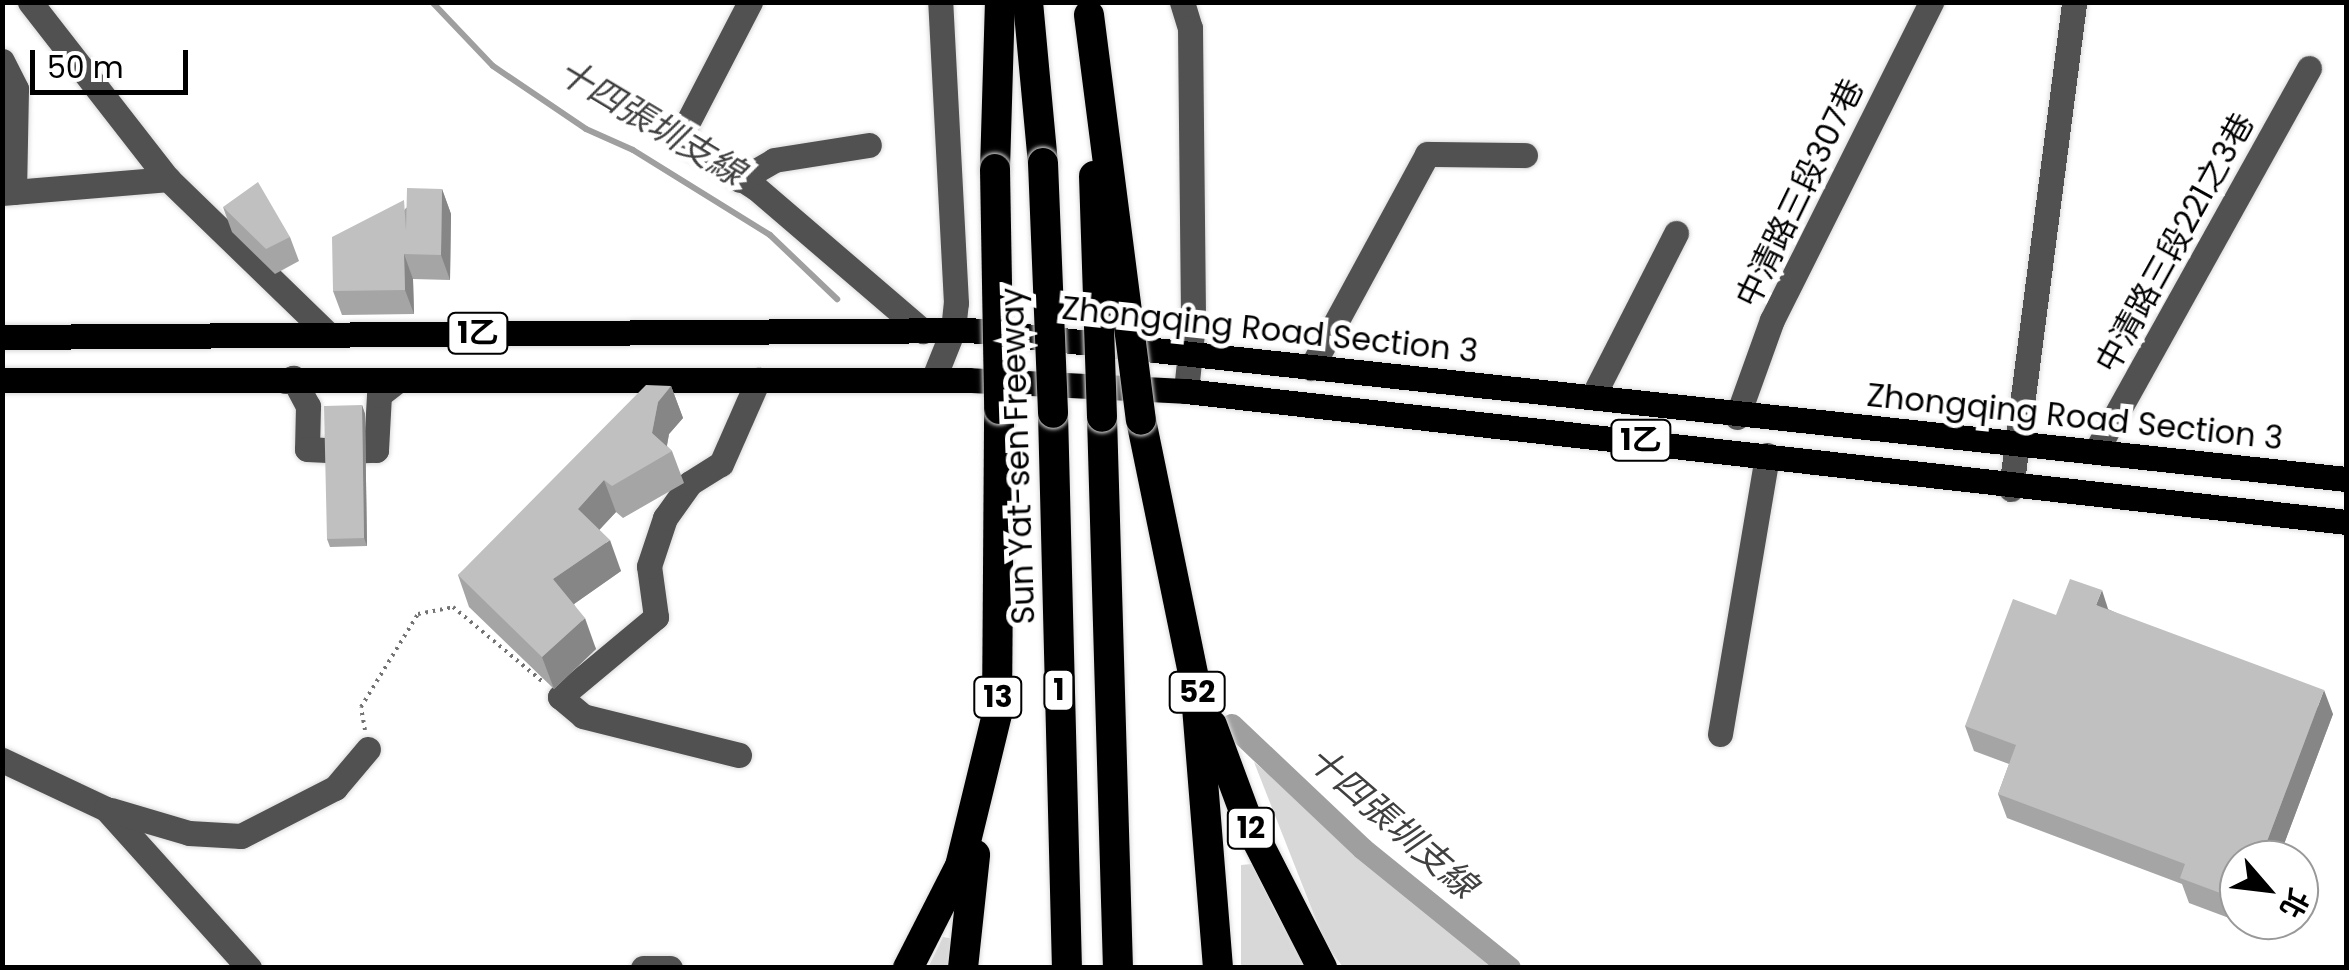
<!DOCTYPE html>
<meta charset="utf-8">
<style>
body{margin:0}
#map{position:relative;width:2349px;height:970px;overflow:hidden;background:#fff;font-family:Poppins,"Noto Sans TC",sans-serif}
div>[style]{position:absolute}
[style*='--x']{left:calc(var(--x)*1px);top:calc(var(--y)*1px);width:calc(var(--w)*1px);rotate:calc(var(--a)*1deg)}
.green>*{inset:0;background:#d8d8d8}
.stream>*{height:6px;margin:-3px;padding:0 3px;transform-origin:3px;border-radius:3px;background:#9f9f9f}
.canal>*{height:22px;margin:-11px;padding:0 11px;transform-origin:11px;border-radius:11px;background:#9f9f9f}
.path>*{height:4px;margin-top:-2px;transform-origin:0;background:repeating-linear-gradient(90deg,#737373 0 2.5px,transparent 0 7.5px)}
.roads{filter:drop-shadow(0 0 2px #dbdbdb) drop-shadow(0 0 2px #dbdbdb)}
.minor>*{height:25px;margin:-12.5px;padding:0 12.5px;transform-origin:12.5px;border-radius:12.5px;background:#515151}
.major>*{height:25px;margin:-12.5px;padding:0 12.5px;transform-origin:12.5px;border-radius:12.5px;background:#000}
.highway>*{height:30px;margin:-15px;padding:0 15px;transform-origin:15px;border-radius:15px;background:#000}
.bridges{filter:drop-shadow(0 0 2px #dbdbdb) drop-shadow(0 0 2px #dbdbdb)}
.highway-bridge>*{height:30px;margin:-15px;padding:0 15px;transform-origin:15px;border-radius:15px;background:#000}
.wall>*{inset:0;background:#a5a5a5}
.shaded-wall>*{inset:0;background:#868686}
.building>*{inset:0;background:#c0c0c0}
span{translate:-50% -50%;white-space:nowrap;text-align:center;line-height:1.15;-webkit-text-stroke:10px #fff;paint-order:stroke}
.shield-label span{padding:2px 8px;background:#fff;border:2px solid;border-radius:8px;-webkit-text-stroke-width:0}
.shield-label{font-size:30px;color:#000;font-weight:700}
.street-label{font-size:32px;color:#000}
.water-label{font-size:35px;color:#404040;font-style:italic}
.frame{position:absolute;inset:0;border:5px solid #000;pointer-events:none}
.north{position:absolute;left:2219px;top:840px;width:100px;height:100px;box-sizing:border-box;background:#fff;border:2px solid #999;border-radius:50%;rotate:118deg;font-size:28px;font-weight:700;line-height:40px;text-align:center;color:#000}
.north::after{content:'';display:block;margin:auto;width:35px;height:45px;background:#000;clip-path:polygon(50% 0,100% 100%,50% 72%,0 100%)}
.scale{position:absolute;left:30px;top:50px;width:158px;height:45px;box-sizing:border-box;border:5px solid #000;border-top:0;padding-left:12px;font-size:30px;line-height:35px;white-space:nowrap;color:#000;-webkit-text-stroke:8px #fff;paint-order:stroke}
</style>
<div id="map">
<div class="green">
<i style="clip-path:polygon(1254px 762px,1497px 967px,1343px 967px,1326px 945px)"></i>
<i style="clip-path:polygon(1252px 864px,1275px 911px,1308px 967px,1241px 968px,1241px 865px)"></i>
<i style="clip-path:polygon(943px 937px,954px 939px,954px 967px,928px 968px)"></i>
</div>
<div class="stream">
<i style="--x:432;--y:2;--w:88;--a:46.4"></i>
<i style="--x:493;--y:66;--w:112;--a:34.1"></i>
<i style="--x:586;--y:129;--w:51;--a:24.1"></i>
<i style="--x:633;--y:150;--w:161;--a:31.8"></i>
<i style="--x:770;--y:235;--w:93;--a:43.7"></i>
</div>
<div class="canal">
<i style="--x:1232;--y:725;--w:180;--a:43.4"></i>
<i style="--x:1363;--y:849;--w:189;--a:39"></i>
</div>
<div class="path">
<i style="--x:365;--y:730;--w:23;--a:-100"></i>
<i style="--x:361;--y:707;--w:109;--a:-58.5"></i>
<i style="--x:418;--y:614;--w:36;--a:-11"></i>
<i style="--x:453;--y:607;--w:117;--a:39.8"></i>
</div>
<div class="roads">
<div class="minor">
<i style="--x:30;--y:2;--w:224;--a:52.1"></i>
<i style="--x:168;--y:179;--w:224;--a:44.1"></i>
<i style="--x:750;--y:2;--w:154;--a:117.4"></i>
<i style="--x:679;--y:139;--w:91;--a:32.5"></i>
<i style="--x:756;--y:188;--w:220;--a:40.6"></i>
<i style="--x:1182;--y:2;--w:27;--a:73"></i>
<i style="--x:1190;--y:28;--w:295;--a:89.4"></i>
<i style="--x:1193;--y:323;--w:68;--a:95.9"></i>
<i style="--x:2;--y:61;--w:31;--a:63"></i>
<i style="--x:16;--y:89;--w:103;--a:91.1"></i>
<i style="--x:740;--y:180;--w:39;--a:-30"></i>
<i style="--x:774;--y:160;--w:96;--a:-9"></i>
<i style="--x:2;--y:193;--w:167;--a:-4.8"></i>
<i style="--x:1311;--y:368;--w:243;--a:-61.5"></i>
<i style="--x:1427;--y:154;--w:98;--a:0.6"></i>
<i style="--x:933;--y:380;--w:54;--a:-68.2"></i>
<i style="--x:953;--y:330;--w:27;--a:-84"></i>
<i style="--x:956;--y:303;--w:301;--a:-93"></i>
<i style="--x:285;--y:381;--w:9;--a:-21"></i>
<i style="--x:293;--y:378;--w:32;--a:62"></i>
<i style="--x:308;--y:406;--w:43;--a:91.3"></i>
<i style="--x:307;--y:449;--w:36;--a:3"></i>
<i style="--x:343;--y:451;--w:33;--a:-2"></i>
<i style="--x:376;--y:450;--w:55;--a:-86.9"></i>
<i style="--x:379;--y:395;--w:23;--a:-38"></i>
<i style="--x:1593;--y:396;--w:183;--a:-63"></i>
<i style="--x:1737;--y:417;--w:103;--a:-70.2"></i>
<i style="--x:1772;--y:320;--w:356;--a:-63.4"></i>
<i style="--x:2097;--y:449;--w:436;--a:-60.9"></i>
<i style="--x:2011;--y:489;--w:491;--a:-82.6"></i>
<i style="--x:1720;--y:734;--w:283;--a:-80.4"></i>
<i style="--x:739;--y:755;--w:161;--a:-166"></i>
<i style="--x:583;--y:716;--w:30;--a:-140"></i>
<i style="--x:560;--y:697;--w:125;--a:-39.8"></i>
<i style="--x:656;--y:617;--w:51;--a:-97.8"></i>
<i style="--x:649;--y:566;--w:51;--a:-71.6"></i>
<i style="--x:665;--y:518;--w:43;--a:-54.5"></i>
<i style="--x:690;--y:483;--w:36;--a:-32"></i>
<i style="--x:721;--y:464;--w:92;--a:-66.2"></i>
<i style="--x:2;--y:760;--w:115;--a:25.2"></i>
<i style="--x:106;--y:809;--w:214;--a:48"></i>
<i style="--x:111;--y:810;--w:81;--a:16.4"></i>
<i style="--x:189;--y:833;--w:52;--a:3.3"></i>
<i style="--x:241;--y:836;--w:106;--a:-27.1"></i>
<i style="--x:335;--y:788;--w:51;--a:-49.8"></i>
<i style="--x:643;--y:968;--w:27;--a:0"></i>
</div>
<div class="major">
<i style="--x:2;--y:337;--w:968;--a:-0.41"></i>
<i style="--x:970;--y:330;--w:1384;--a:6.18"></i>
<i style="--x:2;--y:380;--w:967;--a:0"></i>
<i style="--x:969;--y:380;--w:217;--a:2.9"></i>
<i style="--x:1186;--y:391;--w:1167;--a:6.44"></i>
</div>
<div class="highway">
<i style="--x:1028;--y:2;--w:162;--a:84.7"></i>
<i style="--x:995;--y:169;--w:167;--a:-88.3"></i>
<i style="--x:1053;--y:413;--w:555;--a:88.56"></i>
<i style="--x:1102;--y:417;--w:551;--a:88.34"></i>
<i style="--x:1141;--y:420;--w:268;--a:78.4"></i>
<i style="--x:1195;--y:682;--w:287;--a:85.4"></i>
<i style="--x:1212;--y:725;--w:109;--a:69.6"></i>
<i style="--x:1250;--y:827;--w:158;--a:62.9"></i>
<i style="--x:908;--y:968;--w:114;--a:-63"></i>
<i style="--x:960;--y:866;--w:156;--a:-76.3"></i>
<i style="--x:997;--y:714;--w:305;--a:-89.6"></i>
<i style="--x:963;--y:968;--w:114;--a:-83.9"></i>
</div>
</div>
<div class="bridges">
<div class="highway-bridge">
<i style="--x:1089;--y:15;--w:408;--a:82.7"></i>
<i style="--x:1043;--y:163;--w:250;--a:87.7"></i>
<i style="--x:995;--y:169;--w:240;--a:89"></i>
<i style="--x:1094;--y:176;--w:241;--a:88.1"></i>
</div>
</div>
<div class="wall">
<i style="clip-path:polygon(442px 189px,451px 214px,450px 280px,413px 279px,414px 314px,342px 315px,333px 291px,406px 208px)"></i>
<i style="clip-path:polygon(223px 207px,290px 237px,299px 261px,275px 274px,232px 232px)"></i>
<i style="clip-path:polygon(671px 386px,683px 418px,669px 434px,667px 446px,672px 451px,684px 483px,623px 518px,616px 512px,599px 530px,621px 571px,574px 604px,596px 649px,554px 689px,469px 607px,458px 575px)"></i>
<i style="clip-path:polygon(362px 405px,365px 414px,367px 546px,330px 547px,327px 539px)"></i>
<i style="clip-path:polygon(2108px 609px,2333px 714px,2278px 860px,2239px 860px,2239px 920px,2255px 920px,2253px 927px,2189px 903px,2182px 884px,2007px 818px,1998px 794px,2009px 764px,1974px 751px,1965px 726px)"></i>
</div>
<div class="shaded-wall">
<i style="clip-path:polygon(442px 189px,451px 214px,450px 280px,441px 255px)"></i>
<i style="clip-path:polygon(404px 254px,413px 279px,414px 314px,405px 290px)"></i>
<i style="clip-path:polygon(671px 386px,683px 418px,669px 434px,665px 455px,652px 433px,658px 402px)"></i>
<i style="clip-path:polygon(362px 405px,365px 414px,367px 546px,364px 538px)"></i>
<i style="clip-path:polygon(604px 480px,616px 512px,589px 541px,578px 509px)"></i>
<i style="clip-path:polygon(610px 540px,621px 571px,564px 611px,553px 579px)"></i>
<i style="clip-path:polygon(2102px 590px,2110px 615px,2096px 605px)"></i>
<i style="clip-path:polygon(585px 618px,596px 649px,554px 689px,542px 657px)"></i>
<i style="clip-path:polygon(2324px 690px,2333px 714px,2278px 860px,2260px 860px)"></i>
</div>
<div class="building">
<i style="clip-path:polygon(258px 182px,290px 237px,266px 249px,223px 207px)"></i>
<i style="clip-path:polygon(407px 188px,442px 189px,441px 255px,404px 254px,405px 290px,333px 291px,332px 237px,404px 200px,406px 231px)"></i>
<i style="clip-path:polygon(646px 385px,671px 386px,658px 402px,652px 433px,672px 451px,612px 486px,604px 480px,578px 509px,610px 540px,553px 579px,585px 618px,542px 657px,458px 575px)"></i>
<i style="clip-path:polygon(362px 405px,364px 538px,327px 539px,324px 406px)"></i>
<i style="clip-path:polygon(2070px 579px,2102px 590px,2096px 605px,2324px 690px,2260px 860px,2239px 860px,2239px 900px,2180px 878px,2185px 864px,1998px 794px,2016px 745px,1965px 726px,2013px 599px,2056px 615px)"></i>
</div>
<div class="shield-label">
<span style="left:478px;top:333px">1乙</span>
<span style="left:1641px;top:440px">1乙</span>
<span style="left:1059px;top:690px">1</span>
<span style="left:1197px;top:692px">52</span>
<span style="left:998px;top:697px">13</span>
<span style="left:1251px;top:828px">12</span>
</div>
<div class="street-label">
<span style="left:1800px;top:193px;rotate:-64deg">中清路三段307巷</span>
<span style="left:2175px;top:243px;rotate:-61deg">中清路三段221之3巷</span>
<span style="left:1270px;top:330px;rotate:6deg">Zhongqing Road Section 3</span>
<span style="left:2075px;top:417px;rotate:6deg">Zhongqing Road Section 3</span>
<span style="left:1018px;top:456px;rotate:-92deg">Sun Yat-sen Freeway</span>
</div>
<div class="water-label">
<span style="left:651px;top:122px;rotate:31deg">十四張圳支線</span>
<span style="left:1392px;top:822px;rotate:41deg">十四張圳支線</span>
</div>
<div class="frame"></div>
<div class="north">北</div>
<div class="scale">50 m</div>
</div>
